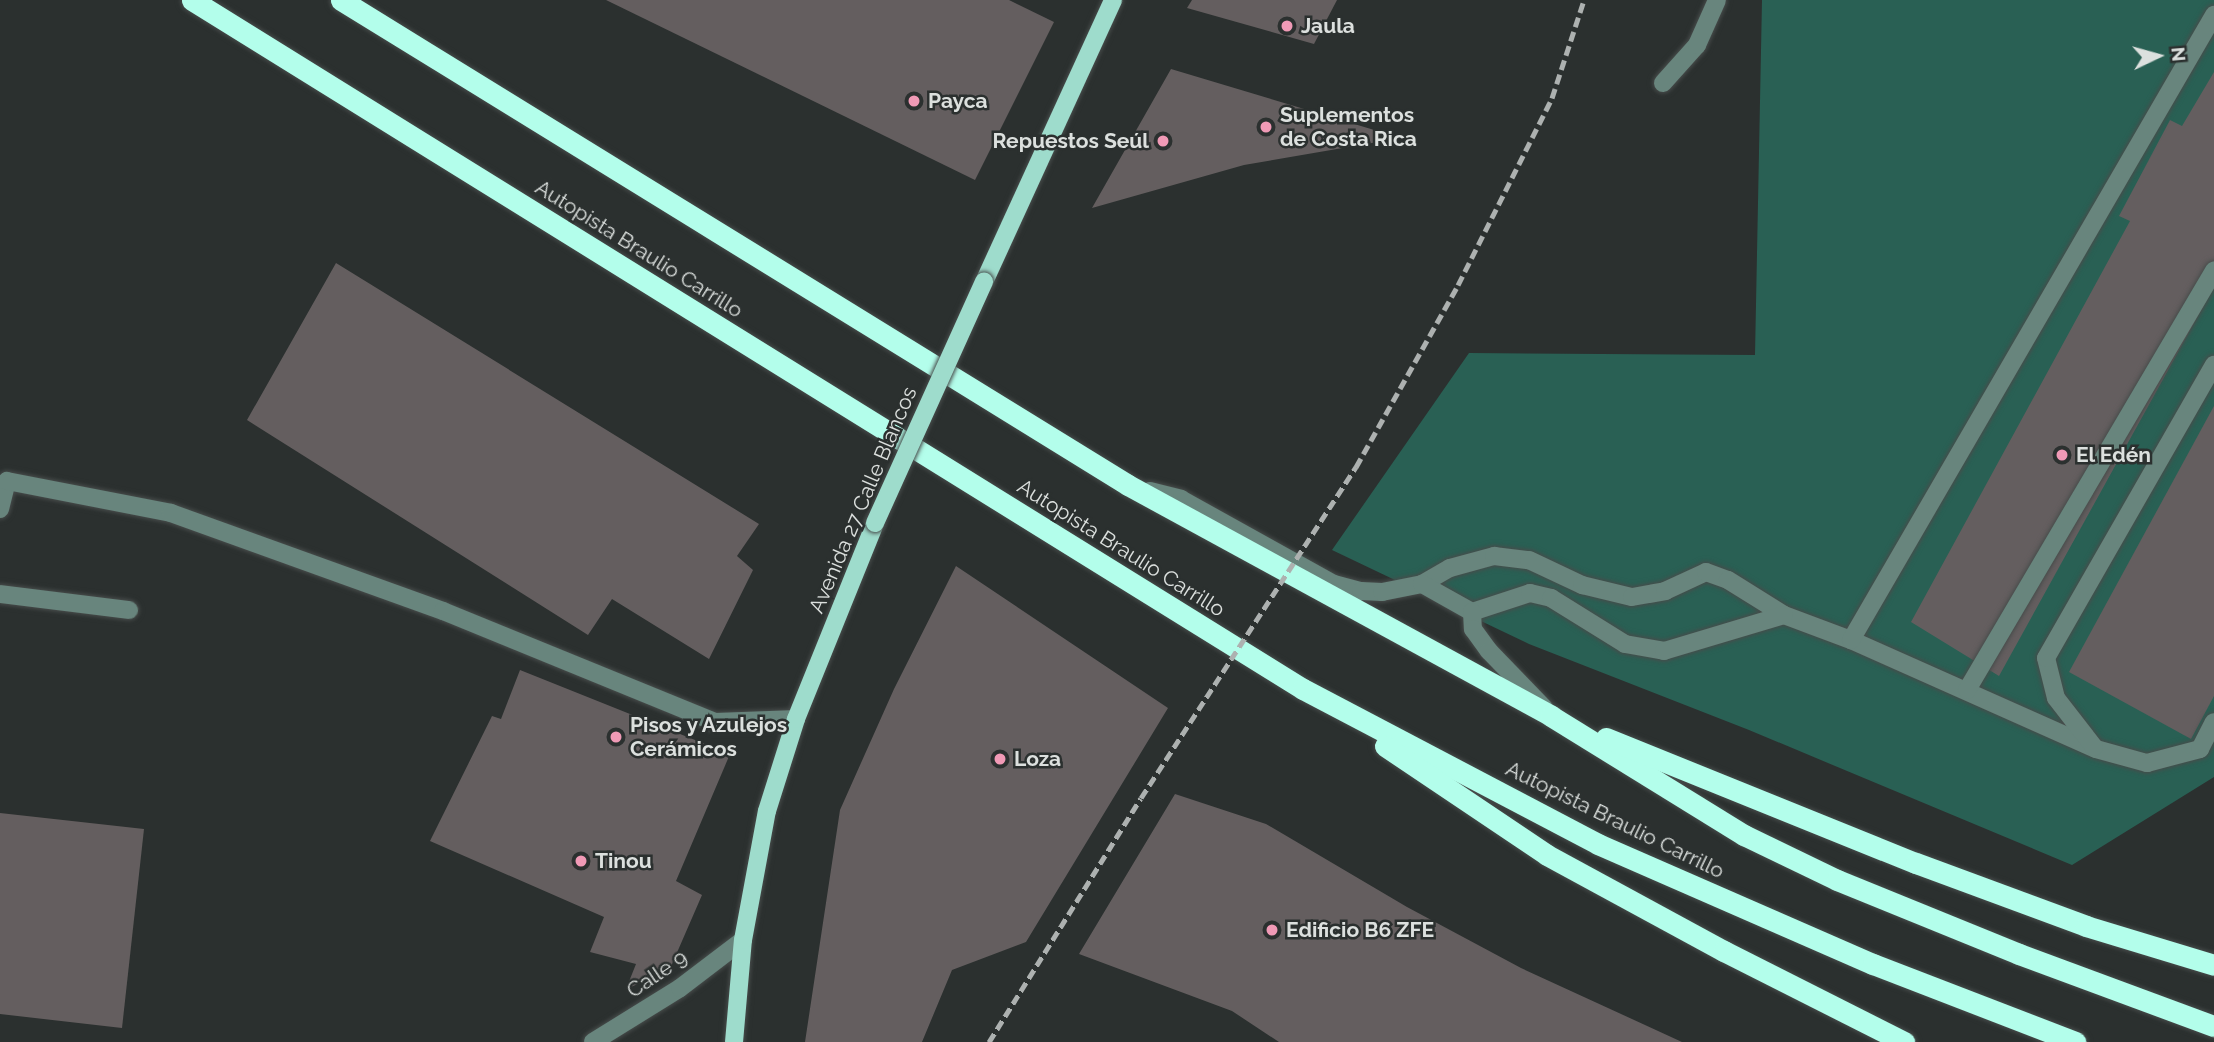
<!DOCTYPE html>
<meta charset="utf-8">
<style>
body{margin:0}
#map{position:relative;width:2214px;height:1042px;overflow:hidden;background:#2b302f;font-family:Raleway,sans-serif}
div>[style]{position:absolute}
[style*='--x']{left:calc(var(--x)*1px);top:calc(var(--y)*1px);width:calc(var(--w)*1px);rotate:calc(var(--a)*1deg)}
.green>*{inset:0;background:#296054}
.building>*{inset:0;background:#645e5f}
.roads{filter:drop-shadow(0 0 2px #474c4b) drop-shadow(0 0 2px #474c4b)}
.minor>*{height:18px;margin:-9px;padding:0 9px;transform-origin:9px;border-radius:9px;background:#68857d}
.major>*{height:18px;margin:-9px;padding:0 9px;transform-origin:9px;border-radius:9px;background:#9edccc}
.highway>*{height:21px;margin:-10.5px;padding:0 10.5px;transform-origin:10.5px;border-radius:10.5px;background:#b3feeb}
.rail>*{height:5px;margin-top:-2.5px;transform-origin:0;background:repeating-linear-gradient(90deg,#adb1b0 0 10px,transparent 0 15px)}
.bridges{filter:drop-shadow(0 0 2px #474c4b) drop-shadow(0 0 2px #474c4b)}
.major-bridge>*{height:18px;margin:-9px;padding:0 9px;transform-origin:9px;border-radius:9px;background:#9edccc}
.dots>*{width:19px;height:19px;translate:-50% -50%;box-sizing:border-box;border:4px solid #2b302f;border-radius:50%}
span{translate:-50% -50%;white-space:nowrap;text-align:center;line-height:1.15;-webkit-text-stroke:5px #2b302f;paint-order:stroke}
.poi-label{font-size:21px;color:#dce0de;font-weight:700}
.left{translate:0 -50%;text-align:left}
.right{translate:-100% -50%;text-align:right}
.street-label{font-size:21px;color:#dce0de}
.north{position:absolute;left:2123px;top:21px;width:70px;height:70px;-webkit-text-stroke:5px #2b302f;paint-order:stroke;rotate:85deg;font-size:19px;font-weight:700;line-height:28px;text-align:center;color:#dce0de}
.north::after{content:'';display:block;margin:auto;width:24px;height:32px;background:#dce0de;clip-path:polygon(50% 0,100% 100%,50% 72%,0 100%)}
</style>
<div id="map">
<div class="green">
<i style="clip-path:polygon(1762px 0,2214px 0,2214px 777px,2072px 865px,1749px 730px,1529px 644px,1332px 550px,1469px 353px,1755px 355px)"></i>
</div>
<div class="building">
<i style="clip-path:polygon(606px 0,1009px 0,1054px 22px,975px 180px)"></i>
<i style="clip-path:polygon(1192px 0,1337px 0,1314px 44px,1187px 8px)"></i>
<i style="clip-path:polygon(1171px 69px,1401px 138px,1244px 165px,1092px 208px)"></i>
<i style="clip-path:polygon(2214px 72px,2214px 287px,1999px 676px,1911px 622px,2130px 221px,2119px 216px,2170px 120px,2182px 126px)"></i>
<i style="clip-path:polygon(336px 263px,759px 524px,737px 556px,753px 570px,709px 659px,612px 599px,588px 635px,247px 420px)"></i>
<i style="clip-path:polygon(2214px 406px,2214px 696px,2191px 739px,2069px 672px)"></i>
<i style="clip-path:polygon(956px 566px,1168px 708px,1026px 942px,952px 970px,922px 1042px,805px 1042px,840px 810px,894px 689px)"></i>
<i style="clip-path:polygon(520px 670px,730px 754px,676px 881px,702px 895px,669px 971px,626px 989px,636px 964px,590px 952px,604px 917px,430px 841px,492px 716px,501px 719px)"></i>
<i style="clip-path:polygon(1175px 794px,1266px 824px,1407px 907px,1521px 968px,1682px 1042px,1279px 1042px,1232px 1011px,1079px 954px)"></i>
<i style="clip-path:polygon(0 813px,144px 829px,122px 1028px,0 1014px)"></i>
</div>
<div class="roads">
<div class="minor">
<i style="--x:1663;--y:83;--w:51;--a:-48.2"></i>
<i style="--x:1697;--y:45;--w:49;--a:-66"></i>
<i style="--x:1150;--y:491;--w:32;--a:14"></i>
<i style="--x:1181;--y:499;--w:175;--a:29.1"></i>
<i style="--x:1334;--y:584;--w:28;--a:15"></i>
<i style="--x:1361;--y:591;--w:21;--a:3"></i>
<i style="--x:1382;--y:592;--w:41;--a:-11.3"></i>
<i style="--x:1422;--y:584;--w:32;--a:-30"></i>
<i style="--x:1450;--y:568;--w:46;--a:-15.3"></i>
<i style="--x:1494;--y:556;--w:35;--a:7"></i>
<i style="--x:1529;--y:560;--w:59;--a:25.3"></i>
<i style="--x:1582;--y:585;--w:51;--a:13.5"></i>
<i style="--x:1632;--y:597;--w:34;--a:-10"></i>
<i style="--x:1665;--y:591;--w:45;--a:-24.9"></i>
<i style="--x:1706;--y:572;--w:23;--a:20"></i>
<i style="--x:1728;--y:580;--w:66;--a:32"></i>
<i style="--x:1784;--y:615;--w:72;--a:20.5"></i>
<i style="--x:1851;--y:640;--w:268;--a:24"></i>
<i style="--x:2096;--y:749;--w:53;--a:15.4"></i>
<i style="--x:2147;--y:763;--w:55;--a:-14.8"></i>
<i style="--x:2200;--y:749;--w:30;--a:-63"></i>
<i style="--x:0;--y:509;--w:29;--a:-76"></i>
<i style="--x:7;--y:481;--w:167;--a:11"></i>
<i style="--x:171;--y:513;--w:289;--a:19.8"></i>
<i style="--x:443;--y:611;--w:294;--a:22.2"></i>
<i style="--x:715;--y:722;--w:81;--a:-2.1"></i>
<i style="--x:1422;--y:584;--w:57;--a:29.2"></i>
<i style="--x:1472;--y:612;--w:61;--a:-18.1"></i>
<i style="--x:1530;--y:593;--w:22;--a:13"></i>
<i style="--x:1551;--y:598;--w:87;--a:31.9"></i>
<i style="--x:1625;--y:644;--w:40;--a:10"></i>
<i style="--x:1664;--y:651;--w:125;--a:-16.7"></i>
<i style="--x:0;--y:594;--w:130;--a:7.1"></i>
<i style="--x:1472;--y:612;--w:17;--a:87"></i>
<i style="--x:1473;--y:629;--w:27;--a:54"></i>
<i style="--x:1489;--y:651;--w:79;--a:46"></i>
<i style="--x:1851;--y:640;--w:723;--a:-59.85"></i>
<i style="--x:1967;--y:690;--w:487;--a:-59.5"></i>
<i style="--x:2094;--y:747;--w:62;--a:-127.8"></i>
<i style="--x:2056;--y:698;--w:41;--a:-104"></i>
<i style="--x:2046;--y:658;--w:338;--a:-60.2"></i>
<i style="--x:593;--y:1042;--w:102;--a:-31.8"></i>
<i style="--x:680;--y:988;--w:79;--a:-37.3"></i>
</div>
<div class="major">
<i style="--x:984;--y:282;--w:310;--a:-65.4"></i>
<i style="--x:734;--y:1042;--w:102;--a:-85"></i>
<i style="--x:743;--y:940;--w:131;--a:-79.5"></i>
<i style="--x:767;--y:811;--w:96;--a:-72.5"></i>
<i style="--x:796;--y:719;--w:211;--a:-68"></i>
</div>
<div class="highway">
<i style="--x:192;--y:0;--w:1307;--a:31.81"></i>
<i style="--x:1303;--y:689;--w:333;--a:27.7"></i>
<i style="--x:1598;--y:844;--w:300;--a:23.6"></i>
<i style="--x:1873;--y:964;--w:217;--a:21.1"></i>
<i style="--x:341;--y:0;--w:924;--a:31.64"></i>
<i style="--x:1128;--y:485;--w:482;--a:28.6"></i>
<i style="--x:1551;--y:716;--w:227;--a:31.7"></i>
<i style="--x:1744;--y:835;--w:103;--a:25.8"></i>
<i style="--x:1837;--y:880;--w:196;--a:22.1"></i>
<i style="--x:2019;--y:954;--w:208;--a:20.3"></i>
<i style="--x:1606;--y:738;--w:334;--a:22"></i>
<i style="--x:1916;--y:863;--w:181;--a:20.3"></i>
<i style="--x:2086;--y:926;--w:134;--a:16.9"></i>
<i style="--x:1385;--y:746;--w:195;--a:33.9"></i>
<i style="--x:1547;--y:855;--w:201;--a:28.5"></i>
<i style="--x:1724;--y:951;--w:202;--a:26.8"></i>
</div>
</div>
<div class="rail">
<i style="--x:989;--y:1042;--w:287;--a:-58.1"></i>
<i style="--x:1141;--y:798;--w:395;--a:-57"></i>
<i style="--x:1356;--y:467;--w:209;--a:-60.7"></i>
<i style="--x:1458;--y:285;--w:209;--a:-63.3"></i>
<i style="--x:1552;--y:98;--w:103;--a:-71.9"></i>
</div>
<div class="bridges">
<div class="major-bridge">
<i style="--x:875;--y:523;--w:265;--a:-65.7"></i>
</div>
</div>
<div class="dots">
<i style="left:1287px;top:26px;background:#f09ab6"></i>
<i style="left:914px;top:101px;background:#f09ab6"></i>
<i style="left:1266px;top:127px;background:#f09ab6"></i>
<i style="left:1163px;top:141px;background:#f09ab6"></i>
<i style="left:2062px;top:455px;background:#f09ab6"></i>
<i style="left:616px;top:737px;background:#f09ab6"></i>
<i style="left:1000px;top:759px;background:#f09ab6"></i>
<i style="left:581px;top:861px;background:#f09ab6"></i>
<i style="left:1272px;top:930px;background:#f09ab6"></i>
</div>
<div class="poi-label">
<span class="left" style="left:1301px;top:26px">Jaula</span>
<span class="left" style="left:928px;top:101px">Payca</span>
<span class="left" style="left:1280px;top:127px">Suplementos<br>de Costa Rica</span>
<span class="right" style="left:1149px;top:141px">Repuestos Seúl</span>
<span class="left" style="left:2076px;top:455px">El Edén</span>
<span class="left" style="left:630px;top:737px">Pisos y Azulejos<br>Cerámicos</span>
<span class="left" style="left:1014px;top:759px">Loza</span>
<span class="left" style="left:595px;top:861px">Tinou</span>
<span class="left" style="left:1286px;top:930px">Edificio B6 ZFE</span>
</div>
<div class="street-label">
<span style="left:639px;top:249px;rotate:32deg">Autopista Braulio Carrillo</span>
<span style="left:863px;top:500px;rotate:-67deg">Avenida 27 Calle Blancos</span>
<span style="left:1121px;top:548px;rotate:32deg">Autopista Braulio Carrillo</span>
<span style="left:1615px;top:820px;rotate:26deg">Autopista Braulio Carrillo</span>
<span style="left:657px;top:974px;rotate:-34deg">Calle 9</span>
</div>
<div class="north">N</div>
</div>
